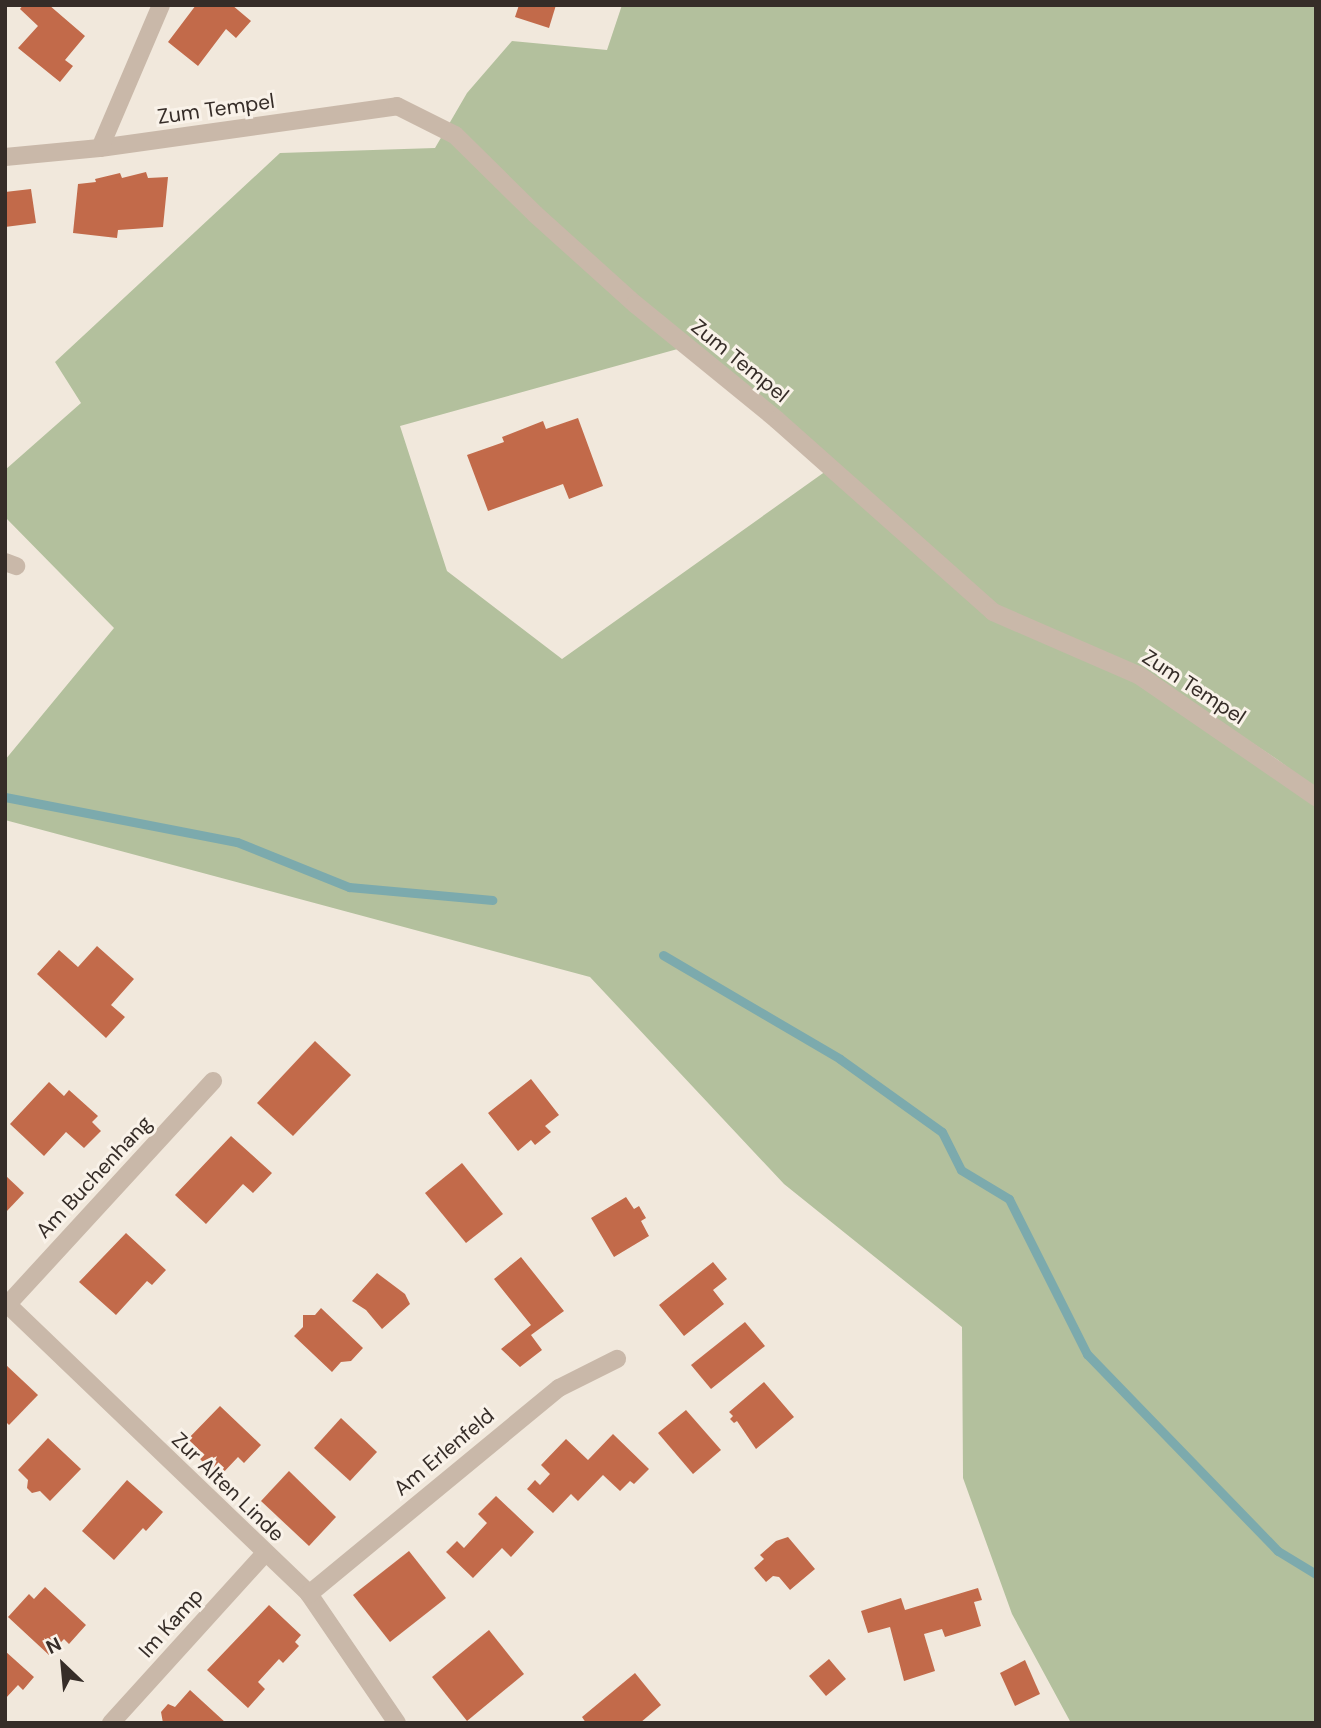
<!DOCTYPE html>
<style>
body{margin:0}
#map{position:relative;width:1321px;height:1728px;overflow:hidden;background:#f1e8dc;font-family:"DM Sans",sans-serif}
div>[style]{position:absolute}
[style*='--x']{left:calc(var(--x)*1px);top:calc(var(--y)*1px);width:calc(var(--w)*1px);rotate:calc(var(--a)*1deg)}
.green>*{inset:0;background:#b3c09d}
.stream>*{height:9px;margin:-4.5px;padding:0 4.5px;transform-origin:4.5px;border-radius:4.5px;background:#7caaad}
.building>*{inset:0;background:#c26a4a}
.minor>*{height:18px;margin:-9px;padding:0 9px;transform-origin:9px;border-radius:9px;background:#c9b8a9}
span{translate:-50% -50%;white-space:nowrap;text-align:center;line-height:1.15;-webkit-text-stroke:6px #f9f2e9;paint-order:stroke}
.street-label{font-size:21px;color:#362d28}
.frame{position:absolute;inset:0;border:7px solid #362d28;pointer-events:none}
.north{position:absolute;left:28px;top:1630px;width:70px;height:70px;-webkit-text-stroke:5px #f9f2e9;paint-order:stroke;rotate:334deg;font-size:19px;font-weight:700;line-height:28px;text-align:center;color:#362d28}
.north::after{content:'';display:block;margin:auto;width:24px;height:32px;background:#362d28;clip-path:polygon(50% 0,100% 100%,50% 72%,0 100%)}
</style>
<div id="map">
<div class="green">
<i style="clip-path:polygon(622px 5px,1316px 5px,1316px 789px,1278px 760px,1144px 672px,996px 607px,692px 345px,400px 426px,447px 571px,562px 659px,826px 471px,990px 614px,1137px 679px,1316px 803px,1316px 1723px,1071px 1723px,1012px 1614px,963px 1478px,962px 1327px,784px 1184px,590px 977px,5px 820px,5px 760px,114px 628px,5px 517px,5px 470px,81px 403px,55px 362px,280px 153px,435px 148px,467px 93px,512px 41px,607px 50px)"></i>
</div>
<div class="stream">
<i style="--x:5;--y:797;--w:236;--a:11"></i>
<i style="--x:237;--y:842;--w:121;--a:21.9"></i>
<i style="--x:349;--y:887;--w:144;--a:5.2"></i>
<i style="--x:663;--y:955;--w:205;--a:30.4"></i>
<i style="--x:840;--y:1059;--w:125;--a:35.6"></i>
<i style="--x:942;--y:1132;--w:42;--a:63.4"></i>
<i style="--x:961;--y:1170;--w:56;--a:31.1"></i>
<i style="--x:1009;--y:1199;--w:174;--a:63.3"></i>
<i style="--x:1087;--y:1354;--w:274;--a:45.9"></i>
<i style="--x:1278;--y:1551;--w:44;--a:31.2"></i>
</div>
<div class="building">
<i style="clip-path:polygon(23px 5px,49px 5px,85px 36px,65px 60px,73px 66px,60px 82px,18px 48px,38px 26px,20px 9px)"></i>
<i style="clip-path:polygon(196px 5px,232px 5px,251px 21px,236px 38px,226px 29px,198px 66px,168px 42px)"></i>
<i style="clip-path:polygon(519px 5px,556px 5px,549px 28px,515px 17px)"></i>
<i style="clip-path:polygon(146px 172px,148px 178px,168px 177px,163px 227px,118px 230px,117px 238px,73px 233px,78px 184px,96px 182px,95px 179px,120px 173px,122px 178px)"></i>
<i style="clip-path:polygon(31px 189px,36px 223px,5px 227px,5px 192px)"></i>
<i style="clip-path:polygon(578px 418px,603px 486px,569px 499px,563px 484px,488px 511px,467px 455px,504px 442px,502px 437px,543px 421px,546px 429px)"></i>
<i style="clip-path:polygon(97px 946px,134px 979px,111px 1005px,125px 1017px,106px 1038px,37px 974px,59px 950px,78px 967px)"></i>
<i style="clip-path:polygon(315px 1041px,351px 1075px,293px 1136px,257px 1103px)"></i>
<i style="clip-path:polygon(531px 1079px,559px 1115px,545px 1126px,551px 1132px,535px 1145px,531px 1140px,518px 1151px,488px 1113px)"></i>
<i style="clip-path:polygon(49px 1082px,64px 1096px,69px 1090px,98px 1116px,92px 1122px,101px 1131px,84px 1148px,66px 1132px,44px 1156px,10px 1124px)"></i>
<i style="clip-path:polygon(231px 1136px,272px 1173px,253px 1193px,243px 1184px,206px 1224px,175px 1195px)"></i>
<i style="clip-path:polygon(462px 1163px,503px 1214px,466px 1243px,425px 1193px)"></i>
<i style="clip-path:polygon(5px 1175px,24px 1193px,5px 1213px)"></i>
<i style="clip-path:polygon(626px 1197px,634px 1209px,639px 1206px,646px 1218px,641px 1221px,649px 1236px,614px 1257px,591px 1218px)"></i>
<i style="clip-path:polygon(126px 1233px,166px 1270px,152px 1285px,147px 1281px,116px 1315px,79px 1282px)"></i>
<i style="clip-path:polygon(521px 1257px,564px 1311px,531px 1335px,542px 1350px,520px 1367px,501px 1349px,531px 1325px,494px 1279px)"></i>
<i style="clip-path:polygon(713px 1262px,727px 1279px,713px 1290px,724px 1304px,684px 1336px,659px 1305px)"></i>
<i style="clip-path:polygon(377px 1273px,405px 1294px,410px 1304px,382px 1329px,366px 1310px,352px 1301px)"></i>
<i style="clip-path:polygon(321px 1308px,363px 1348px,351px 1361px,341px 1362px,332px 1372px,294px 1336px,303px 1327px,303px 1315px,315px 1315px)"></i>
<i style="clip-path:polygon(745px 1322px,765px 1346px,711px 1389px,691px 1365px)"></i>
<i style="clip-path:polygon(5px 1364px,38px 1395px,9px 1425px,5px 1421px)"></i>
<i style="clip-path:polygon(764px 1382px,794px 1417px,756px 1449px,737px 1421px,734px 1423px,730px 1419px,733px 1416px,729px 1412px)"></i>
<i style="clip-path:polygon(220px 1406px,261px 1445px,244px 1463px,238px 1457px,221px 1475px,209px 1469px,185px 1442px)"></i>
<i style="clip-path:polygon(686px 1410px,721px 1450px,693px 1474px,658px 1433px)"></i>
<i style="clip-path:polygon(341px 1418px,377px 1452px,350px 1481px,314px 1448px)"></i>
<i style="clip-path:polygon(613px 1434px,649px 1469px,634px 1484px,630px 1481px,620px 1491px,603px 1475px,578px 1501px,571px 1494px,553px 1513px,527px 1489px,535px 1480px,540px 1485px,550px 1474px,541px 1465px,566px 1439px,588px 1460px)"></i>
<i style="clip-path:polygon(48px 1438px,81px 1469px,50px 1501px,40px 1491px,32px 1493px,27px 1488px,28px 1480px,18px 1470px)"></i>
<i style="clip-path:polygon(289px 1471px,336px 1517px,309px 1546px,261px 1501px)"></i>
<i style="clip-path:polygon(127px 1480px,163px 1512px,146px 1531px,143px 1528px,114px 1560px,82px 1531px)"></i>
<i style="clip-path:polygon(496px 1496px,534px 1532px,511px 1557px,502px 1548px,473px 1578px,446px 1552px,457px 1541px,464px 1548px,487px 1523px,478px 1514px)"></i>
<i style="clip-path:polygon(788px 1537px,815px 1569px,790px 1590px,779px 1577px,773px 1576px,766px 1582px,754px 1568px,764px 1559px,760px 1555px,776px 1541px)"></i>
<i style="clip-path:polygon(409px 1551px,446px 1598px,390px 1642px,353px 1595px)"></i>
<i style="clip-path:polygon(45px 1587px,86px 1625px,69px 1644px,64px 1639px,49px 1655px,8px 1617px,29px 1594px,34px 1599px)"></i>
<i style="clip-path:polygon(978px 1588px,982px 1600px,974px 1602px,981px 1626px,945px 1637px,942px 1629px,924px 1634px,935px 1671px,904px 1681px,890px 1627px,868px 1633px,861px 1611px,901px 1598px,905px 1610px)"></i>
<i style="clip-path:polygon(269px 1605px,301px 1635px,295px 1642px,299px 1646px,283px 1663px,279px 1659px,258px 1682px,265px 1689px,248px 1708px,207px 1670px)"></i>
<i style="clip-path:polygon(489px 1630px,524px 1674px,467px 1721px,432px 1677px)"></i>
<i style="clip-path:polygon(5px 1651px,34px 1677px,23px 1690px,18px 1685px,5px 1699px)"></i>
<i style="clip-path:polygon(829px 1659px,846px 1679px,826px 1696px,809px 1676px)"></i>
<i style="clip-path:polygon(1025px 1660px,1040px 1694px,1015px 1706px,1000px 1673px)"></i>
<i style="clip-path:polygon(635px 1673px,661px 1705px,640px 1723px,586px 1723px,582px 1717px)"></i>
<i style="clip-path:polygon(190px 1690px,226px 1723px,163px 1723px,161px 1712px,168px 1704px,175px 1707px)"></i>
</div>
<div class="minor">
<i style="--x:100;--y:148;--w:300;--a:-8"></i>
<i style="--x:397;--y:106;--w:65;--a:26.6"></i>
<i style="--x:455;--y:135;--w:112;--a:44.6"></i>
<i style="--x:535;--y:214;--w:135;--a:42"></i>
<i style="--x:635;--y:304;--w:183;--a:39.2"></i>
<i style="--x:777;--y:420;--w:289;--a:41.6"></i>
<i style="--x:993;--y:612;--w:160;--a:23.5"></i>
<i style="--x:1140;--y:676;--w:214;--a:34.5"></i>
<i style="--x:5;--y:157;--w:95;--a:-5.4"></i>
<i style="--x:100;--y:148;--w:155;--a:-66.9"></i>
<i style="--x:5;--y:562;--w:12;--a:20"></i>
<i style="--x:5;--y:1302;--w:422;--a:43.8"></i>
<i style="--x:309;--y:1594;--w:156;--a:55.7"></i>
<i style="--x:8;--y:1304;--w:303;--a:-47.4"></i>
<i style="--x:309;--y:1594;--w:324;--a:-39.5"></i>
<i style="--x:559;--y:1388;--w:65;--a:-26.6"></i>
<i style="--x:111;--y:1723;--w:228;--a:-47.8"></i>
</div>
<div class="street-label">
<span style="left:216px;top:109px;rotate:-8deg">Zum Tempel</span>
<span style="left:740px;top:361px;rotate:39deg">Zum Tempel</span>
<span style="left:1194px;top:687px;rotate:33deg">Zum Tempel</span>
<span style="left:94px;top:1177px;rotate:-47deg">Am Buchenhang</span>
<span style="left:444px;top:1452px;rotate:-40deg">Am Erlenfeld</span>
<span style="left:228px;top:1487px;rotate:44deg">Zur Alten Linde</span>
<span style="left:171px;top:1623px;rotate:-48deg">Im Kamp</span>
</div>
<div class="frame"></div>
<div class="north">N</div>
</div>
